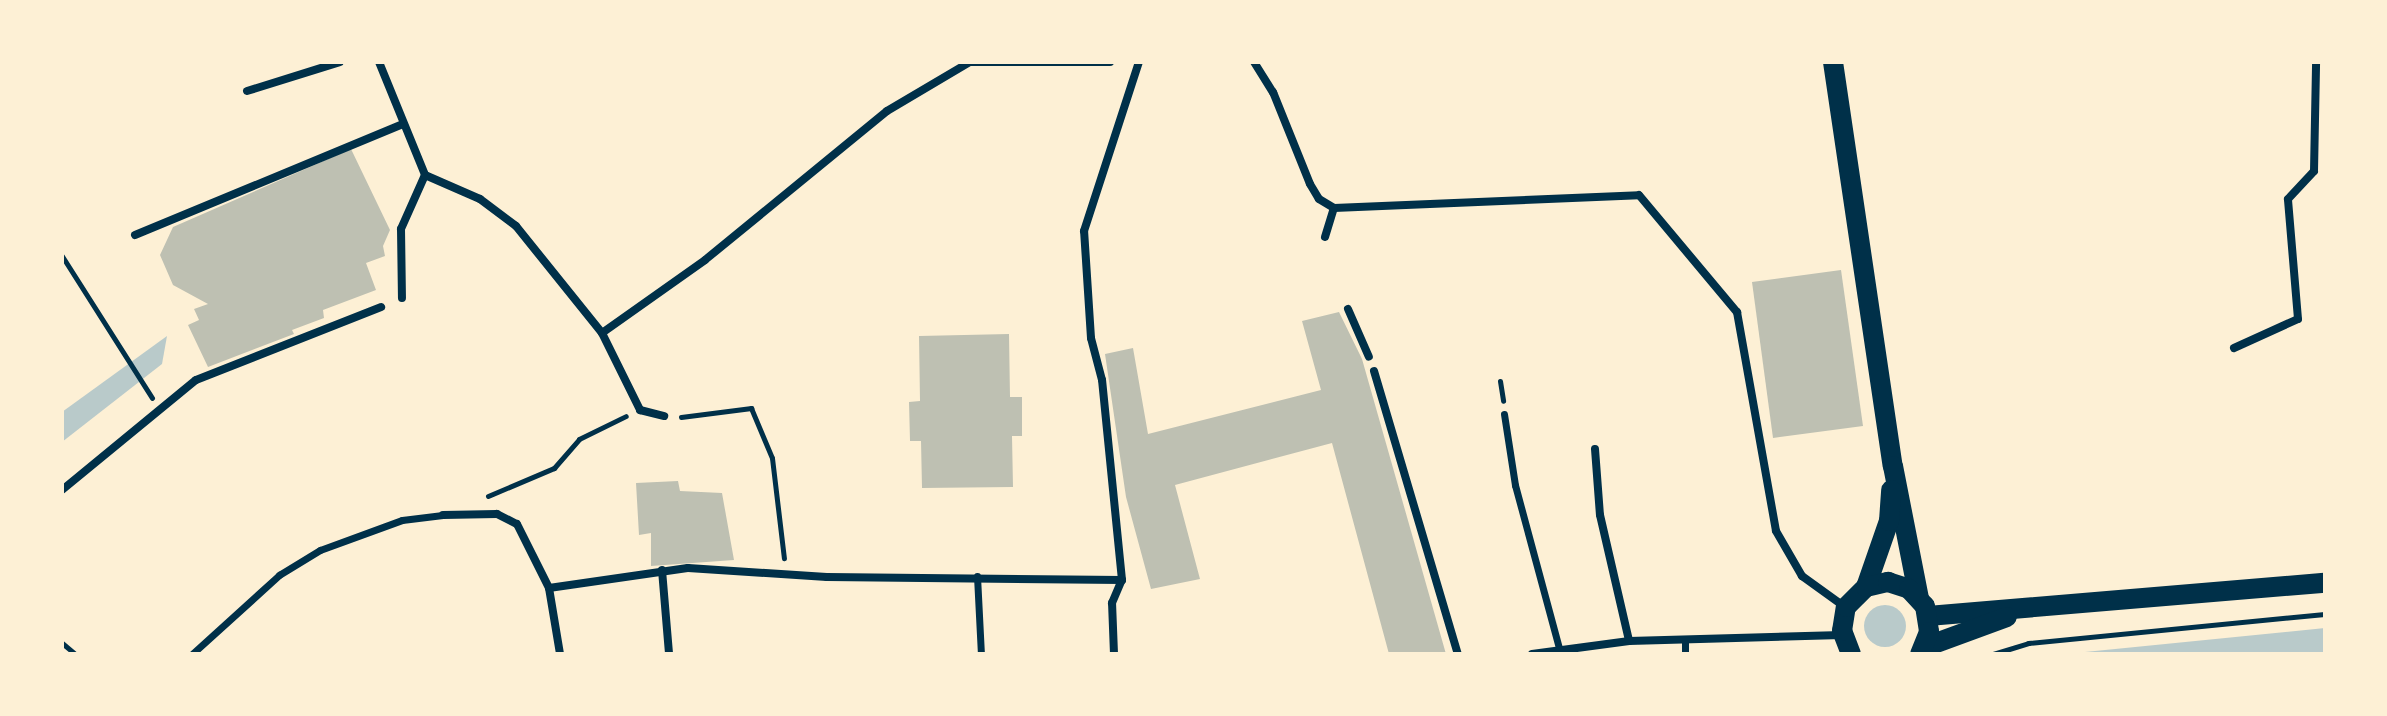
<!DOCTYPE html>
<style>
body{margin:0}
#map{position:relative;width:2387px;height:716px;overflow:hidden;background:#fdf0d5;font-family:Montserrat,sans-serif}
div>[style]{position:absolute}
[style*='--x']{left:calc(var(--x)*1px);top:calc(var(--y)*1px);width:calc(var(--w)*1px);rotate:calc(var(--a)*1deg)}
.green>*{inset:0;background:#b9caca}
.round{border-radius:50%}
.building>*{inset:0;background:#bec0b2}
.path>*{height:5px;margin:-2.5px;padding:0 2.5px;transform-origin:2.5px;border-radius:2.5px;background:#003049}
.pedestrian>*{height:7px;margin:-3.5px;padding:0 3.5px;transform-origin:3.5px;border-radius:3.5px;background:#003049}
.minor>*{height:8px;margin:-4px;padding:0 4px;transform-origin:4px;border-radius:4px;background:#003049}
.primary>*{height:20px;margin:-10px;padding:0 10px;transform-origin:10px;border-radius:10px;background:#003049}
span{translate:-50% -50%;white-space:nowrap;text-align:center;line-height:1.15;-webkit-text-stroke:6px #fdf0d5;paint-order:stroke}
.frame{position:absolute;inset:0;border:64px solid #fdf0d5;pointer-events:none}
</style>
<div id="map">
<div class="green">
<i style="clip-path:polygon(167px 336px,162px 364px,62px 442px,62px 412px)"></i>
<i class="round" style="left:1864px;top:605px;width:42px;height:42px"></i>
<i style="clip-path:polygon(2325px 628px,2325px 654px,2065px 654px)"></i>
</div>
<div class="building">
<i style="clip-path:polygon(351px 149px,390px 230px,383px 246px,385px 256px,366px 263px,376px 290px,323px 310px,324px 318px,292px 330px,294px 334px,208px 367px,188px 325px,199px 320px,194px 309px,208px 304px,173px 285px,160px 255px,173px 227px)"></i>
<i style="clip-path:polygon(1841px 270px,1863px 426px,1773px 438px,1752px 282px)"></i>
<i style="clip-path:polygon(1339px 312px,1362px 359px,1446px 654px,1389px 654px,1332px 443px,1175px 485px,1200px 579px,1151px 589px,1126px 497px,1105px 354px,1133px 348px,1148px 434px,1321px 390px,1302px 321px)"></i>
<i style="clip-path:polygon(1009px 334px,1010px 397px,1022px 397px,1022px 436px,1012px 436px,1013px 487px,922px 488px,921px 441px,910px 441px,909px 402px,920px 401px,919px 336px)"></i>
<i style="clip-path:polygon(678px 481px,680px 491px,722px 493px,734px 560px,651px 566px,651px 533px,639px 535px,636px 483px)"></i>
</div>
<div class="path">
<i style="--x:62;--y:256;--w:168;--a:57.6"></i>
<i style="--x:1500;--y:381;--w:20;--a:81"></i>
<i style="--x:681;--y:417;--w:71;--a:-7.3"></i>
<i style="--x:751;--y:408;--w:54;--a:67.2"></i>
<i style="--x:772;--y:458;--w:101;--a:83.2"></i>
<i style="--x:488;--y:496;--w:72;--a:-23"></i>
<i style="--x:554;--y:468;--w:38;--a:-49"></i>
<i style="--x:579;--y:439;--w:52;--a:-26.1"></i>
<i style="--x:62;--y:643;--w:17;--a:40"></i>
<i style="--x:1993;--y:654;--w:37;--a:-17"></i>
<i style="--x:2028;--y:643;--w:298;--a:-5.6"></i>
</div>
<div class="pedestrian">
<i style="--x:1504;--y:414;--w:72;--a:81.2"></i>
<i style="--x:1515;--y:485;--w:169;--a:74.9"></i>
<i style="--x:977;--y:576;--w:78;--a:87.1"></i>
<i style="--x:1685;--y:640;--w:14;--a:90"></i>
<i style="--x:192;--y:654;--w:118;--a:-42.2"></i>
<i style="--x:279;--y:575;--w:48;--a:-31.4"></i>
<i style="--x:320;--y:550;--w:87;--a:-20.1"></i>
<i style="--x:402;--y:520;--w:41;--a:-7"></i>
</div>
<div class="minor">
<i style="--x:379;--y:62;--w:122;--a:67.8"></i>
<i style="--x:425;--y:175;--w:59;--a:114"></i>
<i style="--x:401;--y:229;--w:69;--a:89.2"></i>
<i style="--x:971;--y:62;--w:139;--a:0"></i>
<i style="--x:1254;--y:62;--w:36;--a:58"></i>
<i style="--x:1273;--y:92;--w:99;--a:68.1"></i>
<i style="--x:1310;--y:184;--w:17;--a:59"></i>
<i style="--x:1319;--y:199;--w:17;--a:31"></i>
<i style="--x:1334;--y:208;--w:305;--a:-2.4"></i>
<i style="--x:1639;--y:195;--w:153;--a:50.1"></i>
<i style="--x:1737;--y:312;--w:222;--a:79.9"></i>
<i style="--x:1776;--y:531;--w:52;--a:60"></i>
<i style="--x:1802;--y:576;--w:53;--a:35.8"></i>
<i style="--x:247;--y:91;--w:97;--a:-17.3"></i>
<i style="--x:425;--y:175;--w:60;--a:23.6"></i>
<i style="--x:480;--y:199;--w:45;--a:36.9"></i>
<i style="--x:516;--y:226;--w:137;--a:51.2"></i>
<i style="--x:602;--y:333;--w:86;--a:63.7"></i>
<i style="--x:640;--y:410;--w:25;--a:14"></i>
<i style="--x:135;--y:235;--w:290;--a:-22.5"></i>
<i style="--x:1325;--y:237;--w:30;--a:-73"></i>
<i style="--x:1348;--y:309;--w:52;--a:66.4"></i>
<i style="--x:602;--y:333;--w:126;--a:-35.3"></i>
<i style="--x:705;--y:260;--w:235;--a:-39.3"></i>
<i style="--x:887;--y:111;--w:96;--a:-30.6"></i>
<i style="--x:2234;--y:348;--w:70;--a:-24.4"></i>
<i style="--x:2298;--y:319;--w:120;--a:-94.8"></i>
<i style="--x:2288;--y:199;--w:38;--a:-47"></i>
<i style="--x:2314;--y:171;--w:109;--a:-88.9"></i>
<i style="--x:1374;--y:371;--w:295;--a:73.5"></i>
<i style="--x:1595;--y:449;--w:66;--a:85.7"></i>
<i style="--x:1600;--y:515;--w:129;--a:77"></i>
<i style="--x:62;--y:490;--w:173;--a:-39.4"></i>
<i style="--x:196;--y:380;--w:199;--a:-21.5"></i>
<i style="--x:443;--y:515;--w:54;--a:-1.1"></i>
<i style="--x:497;--y:514;--w:22;--a:27"></i>
<i style="--x:517;--y:524;--w:72;--a:63.4"></i>
<i style="--x:549;--y:588;--w:67;--a:80.5"></i>
<i style="--x:662;--y:570;--w:84;--a:85.2"></i>
<i style="--x:549;--y:588;--w:140;--a:-8.2"></i>
<i style="--x:688;--y:568;--w:139;--a:3.7"></i>
<i style="--x:827;--y:577;--w:295;--a:0.6"></i>
<i style="--x:1114;--y:654;--w:51;--a:-92.2"></i>
<i style="--x:1112;--y:603;--w:25;--a:-67"></i>
<i style="--x:1122;--y:580;--w:201;--a:-95.7"></i>
<i style="--x:1102;--y:380;--w:43;--a:-104.7"></i>
<i style="--x:1091;--y:338;--w:107;--a:-93.7"></i>
<i style="--x:1084;--y:231;--w:178;--a:-72"></i>
<i style="--x:1532;--y:654;--w:98;--a:-7.6"></i>
<i style="--x:1629;--y:641;--w:213;--a:-1.6"></i>
</div>
<div class="primary">
<i style="--x:1833;--y:62;--w:408;--a:81.6"></i>
<i style="--x:1893;--y:466;--w:135;--a:78.9"></i>
<i style="--x:1866;--y:587;--w:70;--a:-70.8"></i>
<i style="--x:1889;--y:521;--w:31;--a:-86"></i>
<i style="--x:1928;--y:616;--w:398;--a:-4.8"></i>
<i style="--x:1925;--y:647;--w:87;--a:-20.1"></i>
<i style="--x:1851;--y:654;--w:25;--a:-111"></i>
<i style="--x:1842;--y:631;--w:24;--a:-81"></i>
<i style="--x:1846;--y:607;--w:28;--a:-45"></i>
<i style="--x:1866;--y:587;--w:23;--a:-13"></i>
<i style="--x:1888;--y:582;--w:22;--a:18"></i>
<i style="--x:1909;--y:589;--w:23;--a:47"></i>
<i style="--x:1925;--y:606;--w:26;--a:81"></i>
<i style="--x:1929;--y:632;--w:24;--a:112"></i>
</div>
<div class="frame"></div>
</div>
